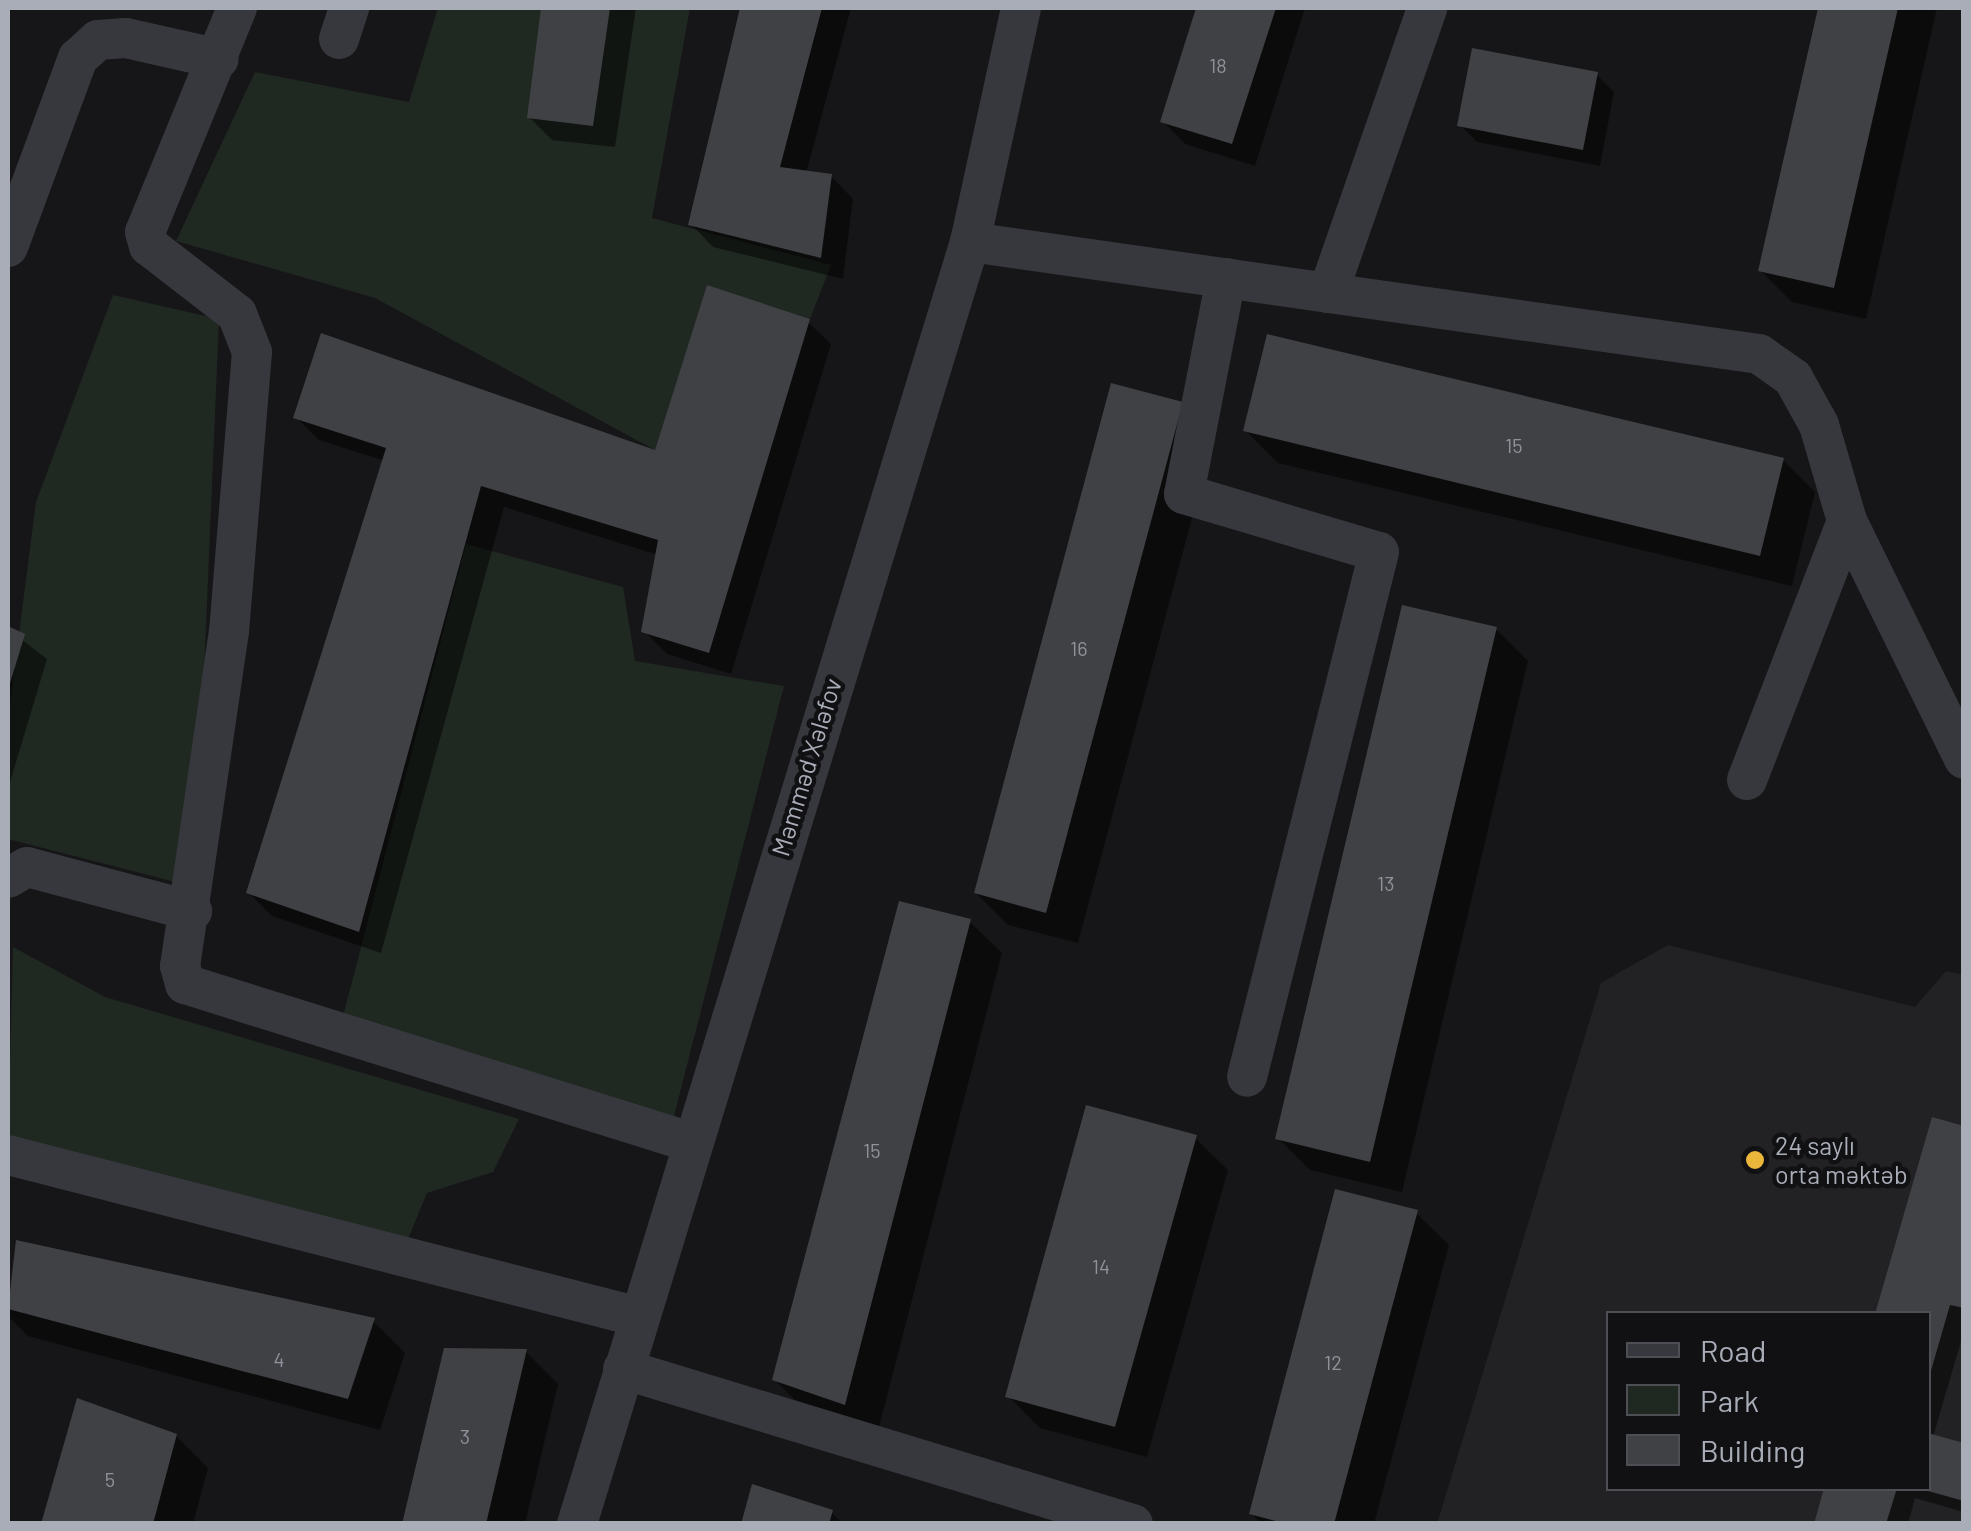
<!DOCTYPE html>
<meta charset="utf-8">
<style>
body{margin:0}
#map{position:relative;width:1971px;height:1531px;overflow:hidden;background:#161618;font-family:Barlow,sans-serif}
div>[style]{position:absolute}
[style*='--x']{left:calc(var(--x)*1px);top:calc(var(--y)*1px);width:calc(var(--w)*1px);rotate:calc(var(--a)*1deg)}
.built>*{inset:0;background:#222225}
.green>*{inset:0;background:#202822}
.shadow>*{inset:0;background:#0007}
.building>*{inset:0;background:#404145}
.minor>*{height:40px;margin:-20px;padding:0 20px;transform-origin:20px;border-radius:20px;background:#37383d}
.dots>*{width:28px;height:28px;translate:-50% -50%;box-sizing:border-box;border:5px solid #111113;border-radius:50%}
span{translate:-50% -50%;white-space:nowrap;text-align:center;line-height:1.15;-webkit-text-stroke:9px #111113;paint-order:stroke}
.number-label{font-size:20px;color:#8f929b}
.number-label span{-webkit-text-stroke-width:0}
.street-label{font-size:25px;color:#a9adb8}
.poi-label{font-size:25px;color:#a9adb8}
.left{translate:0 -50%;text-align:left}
.frame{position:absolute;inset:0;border:10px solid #a9adb8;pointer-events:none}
.legend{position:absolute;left:1606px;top:1311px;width:325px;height:180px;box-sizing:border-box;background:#111113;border:2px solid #4e4f55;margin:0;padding:12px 18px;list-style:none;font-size:30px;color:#a9adb8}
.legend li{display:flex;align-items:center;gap:20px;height:50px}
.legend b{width:50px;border:2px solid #4e4f55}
</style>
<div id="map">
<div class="built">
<i style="clip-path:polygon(evenodd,1668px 945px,1915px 1007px,1946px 971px,1963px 975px,1963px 1523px,1437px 1524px,1601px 983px,1668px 945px,1608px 1314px,1928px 1314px,1928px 1488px,1608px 1488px,1608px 1314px)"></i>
</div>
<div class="green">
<i style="clip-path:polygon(438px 8px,690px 8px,652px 218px,831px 265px,810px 319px,707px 286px,655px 450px,375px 298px,176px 241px,255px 72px,409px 102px)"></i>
<i style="clip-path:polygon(113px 295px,219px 319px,195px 887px,8px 839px,8px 719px,36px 502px)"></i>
<i style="clip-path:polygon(466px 544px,623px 587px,635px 661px,784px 686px,672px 1124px,340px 1028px)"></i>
<i style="clip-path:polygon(13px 947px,105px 997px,519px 1119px,493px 1172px,427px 1193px,406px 1244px,8px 1139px)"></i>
</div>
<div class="shadow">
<i style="clip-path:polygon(544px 8px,636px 8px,615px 147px,552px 140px,529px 117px)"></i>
<i style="clip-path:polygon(743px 8px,851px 8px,806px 173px,831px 176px,853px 199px,843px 279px,713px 247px,691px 224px)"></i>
<i style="clip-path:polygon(1198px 8px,1305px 8px,1255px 166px,1185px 144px,1163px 121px)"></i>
<i style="clip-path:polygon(1821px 8px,1937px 8px,1866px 319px,1792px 302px,1760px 270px)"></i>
<i style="clip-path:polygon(1597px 75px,1614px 92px,1600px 166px,1477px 142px,1460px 125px)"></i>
<i style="clip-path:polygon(808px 322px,831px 344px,731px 674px,667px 654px,644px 631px,658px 555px,504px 507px,381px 953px,272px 916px,249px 893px,385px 461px,319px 440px,296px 417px,656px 453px)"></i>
<i style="clip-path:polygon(1113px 386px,1214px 436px,1078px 943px,1008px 925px,976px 893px)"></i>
<i style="clip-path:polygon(1246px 431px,1783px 460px,1815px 492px,1792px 586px,1278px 463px)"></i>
<i style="clip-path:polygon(8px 629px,47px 659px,8px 789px)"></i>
<i style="clip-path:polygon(1496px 629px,1528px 661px,1402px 1192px,1310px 1170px,1278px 1138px)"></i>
<i style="clip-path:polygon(969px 921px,1002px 953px,877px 1435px,807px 1412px,775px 1380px)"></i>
<i style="clip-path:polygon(1964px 1129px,1964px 1331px,1933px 1437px,1964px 1445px,1964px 1512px,1915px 1498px,1908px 1524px,1817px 1524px,1827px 1488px,1928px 1488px,1928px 1314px)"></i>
<i style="clip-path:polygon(1195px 1138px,1228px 1170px,1147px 1457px,1040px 1428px,1008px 1396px)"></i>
<i style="clip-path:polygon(1416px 1213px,1449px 1245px,1374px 1524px,1262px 1524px,1251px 1513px)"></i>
<i style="clip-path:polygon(18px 1243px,373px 1321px,405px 1353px,380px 1430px,28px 1336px,8px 1316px)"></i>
<i style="clip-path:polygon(526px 1352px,558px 1384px,525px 1524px,405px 1524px)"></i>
<i style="clip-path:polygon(176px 1436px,208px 1468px,193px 1524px,44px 1524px)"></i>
<i style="clip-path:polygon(832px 1513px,843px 1524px,744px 1524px)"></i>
</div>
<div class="building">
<i style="clip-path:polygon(541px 8px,610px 8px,593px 126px,527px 118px)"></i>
<i style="clip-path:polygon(740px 8px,822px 8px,780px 167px,832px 174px,821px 258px,688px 225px)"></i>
<i style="clip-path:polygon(1196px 8px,1276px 8px,1232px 144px,1160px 122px)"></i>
<i style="clip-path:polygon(1818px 8px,1898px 8px,1834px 288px,1758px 271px)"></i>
<i style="clip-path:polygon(1472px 48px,1598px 72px,1583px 150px,1457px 126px)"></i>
<i style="clip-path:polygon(707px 285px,810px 319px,709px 653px,641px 632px,658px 540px,481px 486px,359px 932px,246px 893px,386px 448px,293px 418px,321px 333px,655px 450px)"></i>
<i style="clip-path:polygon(1267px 334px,1784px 458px,1760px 556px,1243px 431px)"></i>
<i style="clip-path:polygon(1111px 383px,1183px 402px,1046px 913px,974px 893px)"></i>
<i style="clip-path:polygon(1402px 605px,1497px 627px,1370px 1162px,1275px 1139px)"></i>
<i style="clip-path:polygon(8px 626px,25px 634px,8px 690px)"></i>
<i style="clip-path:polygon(899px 901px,971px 919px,845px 1405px,772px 1380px)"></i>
<i style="clip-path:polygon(1086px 1105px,1197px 1135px,1115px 1427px,1005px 1397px)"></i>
<i style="clip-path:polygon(1932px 1117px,1964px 1126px,1964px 1308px,1950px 1305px,1930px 1374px,1928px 1314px,1875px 1314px)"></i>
<i style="clip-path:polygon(1335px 1189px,1418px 1210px,1334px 1524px,1287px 1524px,1249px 1514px)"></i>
<i style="clip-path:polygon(16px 1240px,375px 1318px,348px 1399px,8px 1309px)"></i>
<i style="clip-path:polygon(444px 1348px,527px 1349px,486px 1524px,402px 1524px)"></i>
<i style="clip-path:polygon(77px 1398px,177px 1434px,153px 1524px,41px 1524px)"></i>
<i style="clip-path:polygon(1928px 1433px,1964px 1443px,1964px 1501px,1928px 1491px)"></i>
<i style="clip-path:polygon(752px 1484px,833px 1510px,829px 1524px,741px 1524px)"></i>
<i style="clip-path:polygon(1824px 1488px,1897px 1488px,1886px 1524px,1814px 1524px)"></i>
</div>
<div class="minor">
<i style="--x:237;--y:8;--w:242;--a:112.3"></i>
<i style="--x:145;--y:232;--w:15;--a:74"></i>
<i style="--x:149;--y:246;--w:111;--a:37.7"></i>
<i style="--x:237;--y:314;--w:41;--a:68.5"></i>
<i style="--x:252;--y:352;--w:280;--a:94.7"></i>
<i style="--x:229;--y:631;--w:339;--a:98.3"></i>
<i style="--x:180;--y:966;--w:19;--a:74"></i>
<i style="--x:185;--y:984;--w:529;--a:17.37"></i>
<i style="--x:339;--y:39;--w:33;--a:-72"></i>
<i style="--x:970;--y:242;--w:797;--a:8.08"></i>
<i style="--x:1759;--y:354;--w:42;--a:35.2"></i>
<i style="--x:1793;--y:378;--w:54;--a:61"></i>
<i style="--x:1819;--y:425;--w:100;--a:73.7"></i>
<i style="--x:1847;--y:521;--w:265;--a:63.8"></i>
<i style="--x:8;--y:247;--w:202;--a:-69.7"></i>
<i style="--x:78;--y:58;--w:27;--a:-42"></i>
<i style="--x:98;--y:40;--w:28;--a:-4"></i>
<i style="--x:126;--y:38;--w:95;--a:12.7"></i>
<i style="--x:1226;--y:278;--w:220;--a:101"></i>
<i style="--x:1184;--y:494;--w:203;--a:16.6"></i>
<i style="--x:1379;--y:552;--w:541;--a:104.11"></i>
<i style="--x:1328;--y:293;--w:302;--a:-70.8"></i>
<i style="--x:1747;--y:780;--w:278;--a:-68.9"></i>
<i style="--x:8;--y:878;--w:22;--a:-30"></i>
<i style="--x:27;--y:867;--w:171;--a:14.9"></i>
<i style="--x:8;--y:1155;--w:651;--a:14.4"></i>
<i style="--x:623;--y:1369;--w:533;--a:16.91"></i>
<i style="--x:577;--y:1524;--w:1341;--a:-72.96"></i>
<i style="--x:970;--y:242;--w:239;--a:-77.7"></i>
</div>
<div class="dots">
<i style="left:1755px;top:1160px;background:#ebb73b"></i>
</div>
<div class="number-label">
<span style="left:1218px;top:65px">18</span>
<span style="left:1514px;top:445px">15</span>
<span style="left:1079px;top:648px">16</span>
<span style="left:1386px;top:883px">13</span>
<span style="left:872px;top:1150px">15</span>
<span style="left:1101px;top:1266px">14</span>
<span style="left:279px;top:1359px">4</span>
<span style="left:1333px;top:1362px">12</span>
<span style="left:465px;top:1436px">3</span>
<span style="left:110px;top:1479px">5</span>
</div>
<div class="street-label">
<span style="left:806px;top:767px;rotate:-73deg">Məmməd Xələfov</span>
</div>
<div class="poi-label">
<span class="left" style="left:1775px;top:1160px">24 saylı<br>orta məktəb</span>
</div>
<div class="frame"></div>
<ul class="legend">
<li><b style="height:12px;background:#37383d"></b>Road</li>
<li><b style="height:28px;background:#202822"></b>Park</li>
<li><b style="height:28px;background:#404145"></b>Building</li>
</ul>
</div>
